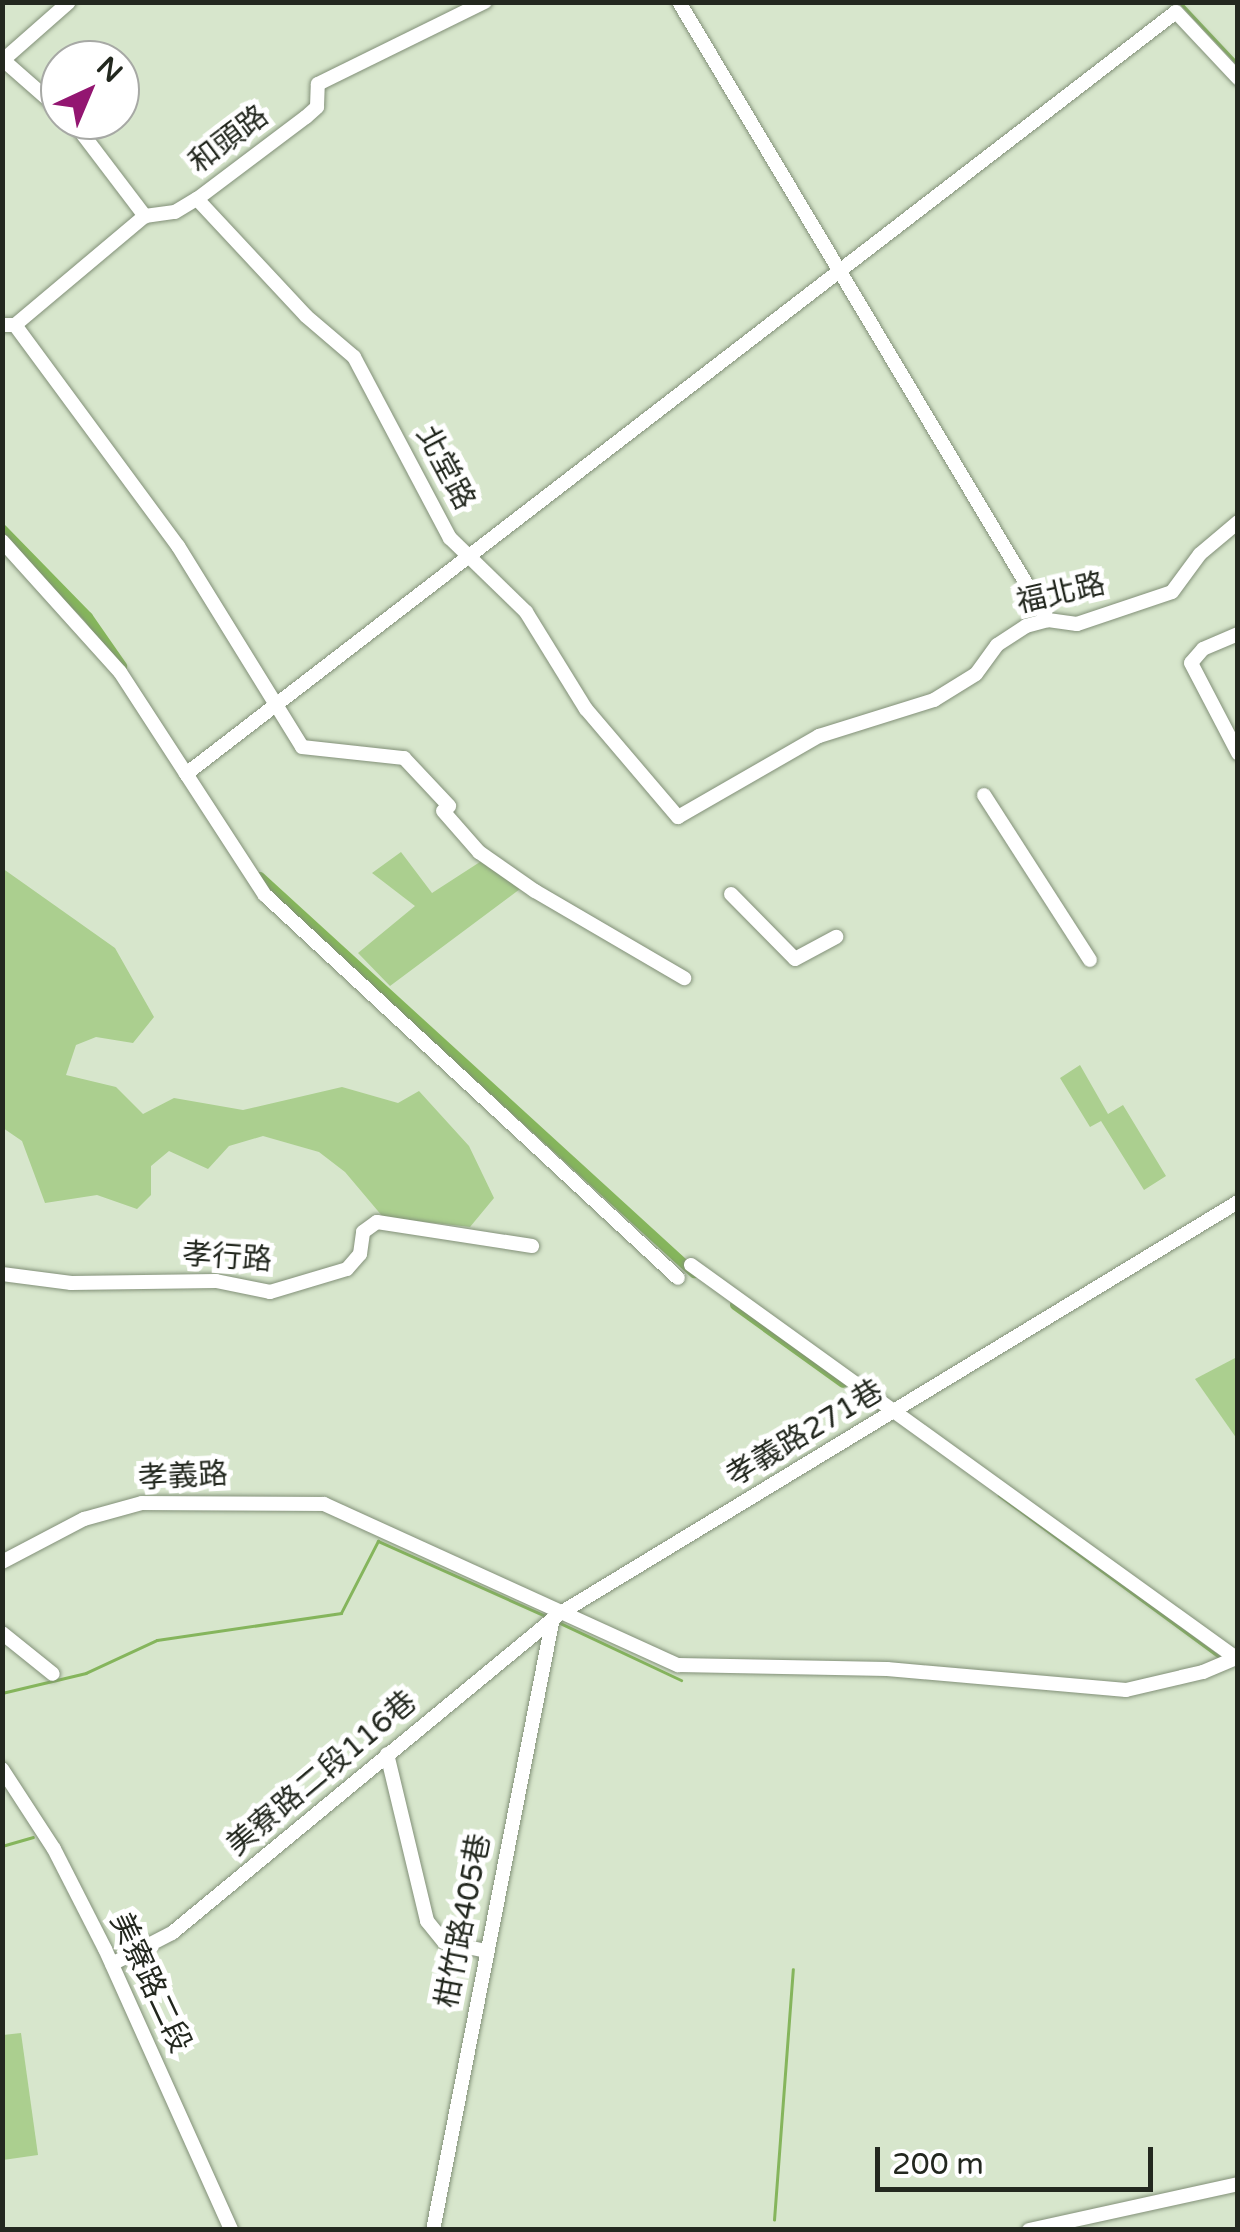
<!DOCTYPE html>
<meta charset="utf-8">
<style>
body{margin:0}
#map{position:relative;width:1240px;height:2232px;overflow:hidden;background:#d7e6cc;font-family:"Varela Round","Noto Sans TC",sans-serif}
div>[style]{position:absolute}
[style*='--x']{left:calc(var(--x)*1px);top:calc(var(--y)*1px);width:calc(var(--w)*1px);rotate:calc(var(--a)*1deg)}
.green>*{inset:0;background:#abcf8f}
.stream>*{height:2.5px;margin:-1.25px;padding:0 1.25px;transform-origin:1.25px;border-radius:1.25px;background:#85b55c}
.canal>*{height:10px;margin:-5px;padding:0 5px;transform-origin:5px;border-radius:5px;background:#85b55c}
.roads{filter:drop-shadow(0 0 2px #829078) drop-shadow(0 0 2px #829078)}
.minor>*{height:14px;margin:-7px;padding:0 7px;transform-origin:7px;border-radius:7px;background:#fff}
span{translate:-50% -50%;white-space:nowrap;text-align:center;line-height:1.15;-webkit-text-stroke:10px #fff;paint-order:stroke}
.street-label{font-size:30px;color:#23281f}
.frame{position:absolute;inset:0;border:5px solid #23281f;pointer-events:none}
.north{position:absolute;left:40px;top:40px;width:100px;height:100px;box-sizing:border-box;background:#fff;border:2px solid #a7a9a5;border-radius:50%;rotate:44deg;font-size:28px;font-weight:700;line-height:40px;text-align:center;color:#23281f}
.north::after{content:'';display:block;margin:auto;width:35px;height:45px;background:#931671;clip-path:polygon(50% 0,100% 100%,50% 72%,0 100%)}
.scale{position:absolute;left:875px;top:2147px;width:278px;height:45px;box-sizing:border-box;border:5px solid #23281f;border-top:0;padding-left:12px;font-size:30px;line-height:35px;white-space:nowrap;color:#23281f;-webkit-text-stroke:8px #fff;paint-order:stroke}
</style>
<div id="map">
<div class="green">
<i style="clip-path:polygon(401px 852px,432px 893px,483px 860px,524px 886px,390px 986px,358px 953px,415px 906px,372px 873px)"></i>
<i style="clip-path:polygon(2px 868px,115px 948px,154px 1017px,133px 1043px,96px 1037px,76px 1045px,66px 1075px,116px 1087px,143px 1114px,174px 1098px,243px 1110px,342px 1087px,398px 1103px,419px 1091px,469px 1146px,494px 1198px,470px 1227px,383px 1217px,345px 1172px,319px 1152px,263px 1136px,229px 1146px,208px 1169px,169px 1151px,151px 1166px,151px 1195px,137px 1209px,97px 1195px,45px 1203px,22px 1141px,3px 1128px)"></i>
<i style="clip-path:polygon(1080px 1065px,1108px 1114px,1123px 1105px,1166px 1176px,1144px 1190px,1101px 1121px,1090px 1127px,1060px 1078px)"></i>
<i style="clip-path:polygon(1237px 1357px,1237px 1439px,1195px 1379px)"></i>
<i style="clip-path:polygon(21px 2033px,38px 2155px,3px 2160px,3px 2035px)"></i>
</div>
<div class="stream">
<i style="--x:1180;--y:2;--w:85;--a:46.9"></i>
<i style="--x:999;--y:1495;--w:277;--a:36.3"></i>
<i style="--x:560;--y:1623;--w:134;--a:25.2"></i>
<i style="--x:2;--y:1693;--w:86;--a:-13.4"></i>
<i style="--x:86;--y:1673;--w:78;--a:-24.9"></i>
<i style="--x:157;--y:1640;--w:186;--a:-8.3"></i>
<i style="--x:341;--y:1613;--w:81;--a:-62.8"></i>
<i style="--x:378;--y:1541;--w:186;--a:24.1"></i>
<i style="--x:2;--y:1846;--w:32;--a:-16"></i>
<i style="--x:774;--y:2220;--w:251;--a:-85.7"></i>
</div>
<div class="canal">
<i style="--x:2;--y:529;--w:123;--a:45.7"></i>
<i style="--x:88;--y:617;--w:60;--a:55.2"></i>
<i style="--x:260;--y:877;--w:588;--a:42.38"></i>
<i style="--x:735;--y:1305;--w:133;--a:35.8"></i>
</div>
<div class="roads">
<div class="minor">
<i style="--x:679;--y:2;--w:720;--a:59.16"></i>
<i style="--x:2;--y:59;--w:77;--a:41.3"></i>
<i style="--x:2;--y:61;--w:89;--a:-41.4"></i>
<i style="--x:72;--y:120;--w:121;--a:52.8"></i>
<i style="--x:197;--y:199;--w:160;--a:47"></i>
<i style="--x:306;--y:316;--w:63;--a:40.5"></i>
<i style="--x:354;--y:357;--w:205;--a:62.1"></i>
<i style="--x:450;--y:538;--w:106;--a:44.2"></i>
<i style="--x:526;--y:612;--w:114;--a:58.3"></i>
<i style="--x:586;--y:709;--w:142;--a:49.6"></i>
<i style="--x:678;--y:817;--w:163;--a:-29.9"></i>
<i style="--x:819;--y:736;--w:121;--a:-17.4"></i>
<i style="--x:934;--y:700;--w:49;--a:-31.8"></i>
<i style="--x:976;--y:674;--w:36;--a:-54"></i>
<i style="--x:997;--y:645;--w:35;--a:-33"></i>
<i style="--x:1026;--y:626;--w:23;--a:-15"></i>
<i style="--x:1048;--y:620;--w:29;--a:8"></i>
<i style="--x:1077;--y:624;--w:100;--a:-18.6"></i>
<i style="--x:1172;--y:592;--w:47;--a:-53.6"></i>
<i style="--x:1200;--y:554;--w:50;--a:-40.1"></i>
<i style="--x:2;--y:325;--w:13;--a:0"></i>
<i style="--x:15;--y:325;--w:170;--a:-40"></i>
<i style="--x:145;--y:216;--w:30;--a:-8"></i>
<i style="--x:175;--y:212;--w:26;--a:-31"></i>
<i style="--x:197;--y:199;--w:136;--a:-37"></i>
<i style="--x:306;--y:117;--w:15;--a:-42"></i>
<i style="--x:317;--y:107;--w:23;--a:-88"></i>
<i style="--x:318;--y:84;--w:186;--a:-26.2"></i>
<i style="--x:15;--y:325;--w:275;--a:53.6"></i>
<i style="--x:178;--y:546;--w:236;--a:58.3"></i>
<i style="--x:302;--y:747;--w:103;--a:6.2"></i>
<i style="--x:404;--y:758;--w:66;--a:46.8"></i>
<i style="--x:2;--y:541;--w:176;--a:48"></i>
<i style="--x:120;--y:672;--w:266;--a:57"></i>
<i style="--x:265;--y:895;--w:563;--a:42.84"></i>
<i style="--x:1238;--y:634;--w:38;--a:157"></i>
<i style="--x:1203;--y:649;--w:18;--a:131"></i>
<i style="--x:1191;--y:663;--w:102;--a:62.4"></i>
<i style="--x:186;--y:774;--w:1249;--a:-37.59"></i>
<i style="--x:1176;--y:12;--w:91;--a:46.8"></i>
<i style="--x:984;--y:795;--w:196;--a:57.3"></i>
<i style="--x:443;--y:811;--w:55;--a:48.7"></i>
<i style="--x:479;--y:852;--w:68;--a:34.9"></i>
<i style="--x:535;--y:891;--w:173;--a:30.3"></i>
<i style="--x:731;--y:894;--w:91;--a:45.4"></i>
<i style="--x:795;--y:959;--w:47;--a:-28.2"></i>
<i style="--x:2;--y:1274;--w:70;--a:7.4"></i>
<i style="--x:71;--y:1283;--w:145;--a:-0.8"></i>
<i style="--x:216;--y:1281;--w:55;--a:11.5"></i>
<i style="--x:270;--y:1292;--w:80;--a:-16.6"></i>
<i style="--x:347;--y:1269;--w:20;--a:-49"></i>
<i style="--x:360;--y:1254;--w:22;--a:-82"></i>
<i style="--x:363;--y:1232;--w:17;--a:-36"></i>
<i style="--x:377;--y:1222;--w:157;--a:8.8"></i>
<i style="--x:2;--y:1562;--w:93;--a:-27.7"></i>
<i style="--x:84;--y:1519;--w:60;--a:-15.4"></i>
<i style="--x:142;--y:1503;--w:182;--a:0.3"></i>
<i style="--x:324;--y:1504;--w:389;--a:24.5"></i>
<i style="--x:678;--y:1665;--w:209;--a:1.1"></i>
<i style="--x:887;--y:1669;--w:240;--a:5"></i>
<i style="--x:1126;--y:1690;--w:79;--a:-13.2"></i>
<i style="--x:1203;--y:1672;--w:36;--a:-23"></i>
<i style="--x:1236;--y:1658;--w:672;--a:-144.2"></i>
<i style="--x:2;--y:1633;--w:65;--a:38.8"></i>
<i style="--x:387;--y:1754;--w:172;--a:76.5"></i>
<i style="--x:427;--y:1921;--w:27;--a:51"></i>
<i style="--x:444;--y:1942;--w:43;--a:12.1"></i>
<i style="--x:2;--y:1769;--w:95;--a:57"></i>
<i style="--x:54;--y:1849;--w:112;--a:63"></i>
<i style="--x:105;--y:1949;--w:308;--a:65.8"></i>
<i style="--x:112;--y:1964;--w:68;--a:-27.3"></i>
<i style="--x:172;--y:1933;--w:502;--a:-39.5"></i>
<i style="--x:559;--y:1614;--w:794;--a:-31.25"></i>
<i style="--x:433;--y:2230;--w:619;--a:-78.91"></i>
<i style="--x:1029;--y:2230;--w:214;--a:-12.4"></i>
</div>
</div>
<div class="street-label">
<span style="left:229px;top:140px;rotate:-37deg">和頭路</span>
<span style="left:445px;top:468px;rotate:62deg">北堂路</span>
<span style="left:1061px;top:594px;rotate:-13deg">福北路</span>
<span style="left:227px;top:1258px;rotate:4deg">孝行路</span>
<span style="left:805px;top:1434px;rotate:-31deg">孝義路271巷</span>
<span style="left:183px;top:1477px;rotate:-3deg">孝義路</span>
<span style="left:322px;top:1774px;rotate:-40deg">美寮路二段116巷</span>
<span style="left:464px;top:1921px;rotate:-79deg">柑竹路405巷</span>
<span style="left:150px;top:1983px;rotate:65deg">美寮路二段</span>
</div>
<div class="frame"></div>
<div class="north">N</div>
<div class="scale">200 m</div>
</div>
